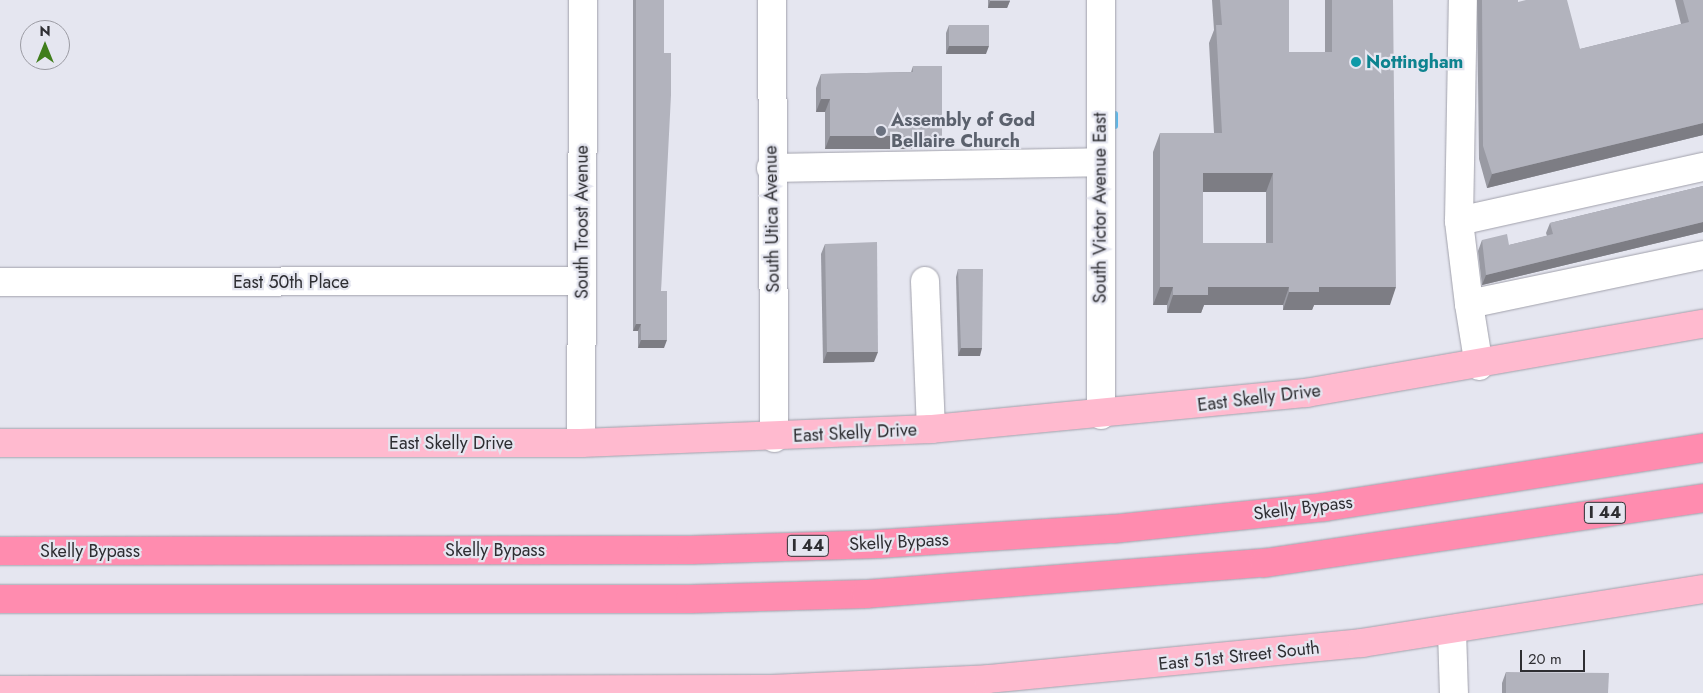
<!DOCTYPE html>
<style>
body{margin:0}
#map{position:relative;width:1703px;height:693px;overflow:hidden;background:#e5e6f0;font-family:Jost,sans-serif}
div>[style]{position:absolute}
[style*='--x']{left:calc(var(--x)*1px);top:calc(var(--y)*1px);width:calc(var(--w)*1px);rotate:calc(var(--a)*1deg)}
.stream>*{height:6px;margin:-3px;padding:0 3px;transform-origin:3px;border-radius:3px;background:#55b9ee}
.roads{filter:drop-shadow(0 0 1px #a1a1ab) drop-shadow(0 0 1px #a1a1ab)}
.minor>*{height:28px;margin:-14px;padding:0 14px;transform-origin:14px;border-radius:14px;background:#fff}
.major>*{height:28px;margin:-14px;padding:0 14px;transform-origin:14px;border-radius:14px;background:#ffbacf}
.highway>*{height:28px;margin:-14px;padding:0 14px;transform-origin:14px;border-radius:14px;background:#ff8caf}
.wall>*{inset:0;background:#999aa3}
.shaded-wall>*{inset:0;background:#7d7d84}
.building>*{inset:0;background:#b2b3bd}
.dots>*{width:14px;height:14px;translate:-50% -50%;box-sizing:border-box;border:2px solid #e5e6f0;border-radius:50%}
span{translate:-50% -50%;white-space:nowrap;text-align:center;line-height:1.15;-webkit-text-stroke:4.5px #e5e6f0;paint-order:stroke}
.shield-label span{padding:1px 4px;background:#e5e6f0;border:1px solid;border-radius:4px;-webkit-text-stroke-width:0}
.shield-label{font-size:16px;color:#2e2e32;font-weight:700}
.culture-label{font-size:18px;color:#0d838f;font-weight:700}
.left{translate:0 -50%;text-align:left}
.worship-label{font-size:18px;color:#5b616d;font-weight:700}
.street-label{font-size:18px;color:#2e2e32}
.north{position:absolute;left:20px;top:20px;width:50px;height:50px;box-sizing:border-box;background:#e5e6f0;border:1px solid #9c9ca4;border-radius:50%;rotate:0deg;font-size:14px;font-weight:700;line-height:20px;text-align:center;color:#2e2e32}
.north::after{content:'';display:block;margin:auto;width:18px;height:22px;background:#407e1c;clip-path:polygon(50% 0,100% 100%,50% 72%,0 100%)}
.scale{position:absolute;left:1520px;top:650px;width:65px;height:22px;box-sizing:border-box;border:2px solid #2e2e32;border-top:0;padding-left:6px;font-size:15px;line-height:18px;white-space:nowrap;color:#2e2e32;-webkit-text-stroke:4px #e5e6f0;paint-order:stroke}
</style>
<div id="map">
<div class="stream">
<i style="--x:1115;--y:126;--w:12;--a:-90"></i>
</div>
<div class="roads">
<div class="minor">
<i style="--x:772;--y:0;--w:438;--a:89.7"></i>
<i style="--x:1101;--y:0;--w:415;--a:90"></i>
<i style="--x:771;--y:168;--w:329;--a:-1"></i>
<i style="--x:1459;--y:221;--w:221;--a:-89"></i>
<i style="--x:925;--y:281;--w:148;--a:87.7"></i>
<i style="--x:0;--y:282;--w:582;--a:-0.1"></i>
<i style="--x:1469;--y:304;--w:84;--a:-96.9"></i>
<i style="--x:1459;--y:221;--w:250;--a:-12.5"></i>
<i style="--x:1479;--y:366;--w:63;--a:-99.2"></i>
<i style="--x:1469;--y:304;--w:239;--a:-11.8"></i>
<i style="--x:581;--y:443;--w:443;--a:-89.7"></i>
<i style="--x:1452;--y:631;--w:62;--a:88.2"></i>
</div>
<div class="major">
<i style="--x:0;--y:443;--w:581;--a:0"></i>
<i style="--x:581;--y:443;--w:350;--a:-2.3"></i>
<i style="--x:931;--y:429;--w:377;--a:-5.5"></i>
<i style="--x:1306;--y:393;--w:403;--a:-9.9"></i>
<i style="--x:0;--y:690;--w:771;--a:-0.07"></i>
<i style="--x:771;--y:689;--w:217;--a:-2.6"></i>
<i style="--x:988;--y:679;--w:376;--a:-5.5"></i>
<i style="--x:1362;--y:643;--w:345;--a:-9"></i>
</div>
<div class="highway">
<i style="--x:0;--y:551;--w:691;--a:-0.08"></i>
<i style="--x:691;--y:550;--w:187;--a:-1.8"></i>
<i style="--x:878;--y:544;--w:235;--a:-3.7"></i>
<i style="--x:1113;--y:529;--w:213;--a:-5.9"></i>
<i style="--x:1325;--y:507;--w:383;--a:-8.9"></i>
<i style="--x:0;--y:599;--w:690;--a:0"></i>
<i style="--x:690;--y:599;--w:176;--a:-1.6"></i>
<i style="--x:866;--y:594;--w:399;--a:-4.5"></i>
<i style="--x:1264;--y:563;--w:444;--a:-8.4"></i>
</div>
</div>
<div class="wall">
<i style="clip-path:polygon(633px 0,664px 0,661px 291px,664px 348px,638px 348px,638px 331px,633px 331px)"></i>
<i style="clip-path:polygon(988px 0,1010px 0,1007px 8px,988px 8px)"></i>
<i style="clip-path:polygon(evenodd,1212px 0,1289px 0,1289px 52px,1325px 52px,1325px 0,1393px 0,1390px 305px,1314px 305px,1312px 310px,1283px 310px,1283px 305px,1204px 305px,1201px 313px,1167px 313px,1167px 305px,1153px 305px,1153px 152px,1160px 133px,1214px 133px,1209px 43px,1214px 30px,1212px 0,1203px 192px,1266px 192px,1266px 243px,1203px 243px,1203px 192px)"></i>
<i style="clip-path:polygon(1477px 0,1518px 0,1518px 2px,1580px 49px,1681px 24px,1675px 0,1703px 0,1703px 135px,1487px 188px,1479px 159px)"></i>
<i style="clip-path:polygon(949px 25px,986px 54px,946px 54px,946px 33px)"></i>
<i style="clip-path:polygon(913px 66px,937px 149px,825px 149px,825px 112px,816px 112px,816px 88px,821px 74px,911px 72px)"></i>
<i style="clip-path:polygon(1703px 186px,1703px 232px,1482px 285px,1478px 251px,1482px 240px,1509px 245px,1547px 236px,1546px 233px,1550px 223px)"></i>
<i style="clip-path:polygon(825px 244px,874px 362px,823px 363px,821px 254px)"></i>
<i style="clip-path:polygon(958px 269px,980px 356px,958px 356px,956px 277px)"></i>
<i style="clip-path:polygon(1506px 672px,1608px 693px,1502px 693px,1502px 683px)"></i>
</div>
<div class="shaded-wall">
<i style="clip-path:polygon(990px 1px,1010px 1px,1007px 8px,988px 8px)"></i>
<i style="clip-path:polygon(949px 46px,989px 46px,986px 54px,946px 54px)"></i>
<i style="clip-path:polygon(821px 99px,830px 99px,825px 112px,816px 112px)"></i>
<i style="clip-path:polygon(1703px 123px,1703px 135px,1487px 188px,1492px 174px)"></i>
<i style="clip-path:polygon(830px 136px,942px 136px,937px 149px,825px 149px)"></i>
<i style="clip-path:polygon(1203px 173px,1273px 173px,1266px 192px,1197px 192px)"></i>
<i style="clip-path:polygon(1703px 222px,1703px 232px,1482px 285px,1486px 275px)"></i>
<i style="clip-path:polygon(1160px 287px,1173px 287px,1167px 305px,1153px 305px)"></i>
<i style="clip-path:polygon(1208px 287px,1289px 287px,1283px 305px,1204px 305px,1201px 313px,1167px 313px,1173px 295px)"></i>
<i style="clip-path:polygon(1319px 287px,1396px 287px,1390px 305px,1314px 305px,1312px 310px,1283px 310px,1289px 292px)"></i>
<i style="clip-path:polygon(636px 324px,641px 324px,638px 331px,633px 331px)"></i>
<i style="clip-path:polygon(641px 340px,667px 340px,664px 348px,638px 348px)"></i>
<i style="clip-path:polygon(961px 348px,982px 348px,980px 356px,958px 356px)"></i>
<i style="clip-path:polygon(827px 352px,878px 352px,874px 362px,823px 363px)"></i>
</div>
<div class="building">
<i style="clip-path:polygon(636px 0,664px 0,664px 53px,671px 53px,671px 95px,661px 291px,667px 291px,667px 340px,641px 340px,641px 324px,636px 324px)"></i>
<i style="clip-path:polygon(990px 0,1010px 0,1010px 1px,990px 1px)"></i>
<i style="clip-path:polygon(evenodd,1220px 0,1289px 0,1289px 52px,1332px 52px,1332px 0,1393px 0,1396px 287px,1319px 287px,1319px 292px,1289px 292px,1289px 287px,1208px 287px,1208px 295px,1173px 295px,1173px 287px,1160px 287px,1160px 133px,1222px 133px,1216px 25px,1222px 25px,1220px 0,1203px 173px,1273px 173px,1273px 243px,1203px 243px,1203px 173px)"></i>
<i style="clip-path:polygon(1482px 0,1518px 0,1518px 2px,1526px 0,1567px 0,1580px 49px,1689px 22px,1683px 0,1703px 0,1703px 123px,1492px 174px,1483px 146px)"></i>
<i style="clip-path:polygon(949px 25px,989px 25px,989px 46px,949px 46px)"></i>
<i style="clip-path:polygon(913px 66px,942px 66px,942px 136px,830px 136px,830px 99px,821px 99px,821px 74px,913px 72px)"></i>
<i style="clip-path:polygon(1703px 186px,1703px 222px,1486px 275px,1482px 240px,1507px 234px,1509px 245px,1553px 234px,1550px 223px)"></i>
<i style="clip-path:polygon(877px 242px,878px 352px,827px 352px,825px 244px)"></i>
<i style="clip-path:polygon(958px 269px,983px 269px,982px 348px,961px 348px)"></i>
<i style="clip-path:polygon(1506px 672px,1609px 673px,1608px 693px,1506px 693px)"></i>
</div>
<div class="dots">
<i style="left:1356px;top:62px;background:#0f9aa8"></i>
<i style="left:881px;top:131px;background:#6b7280"></i>
</div>
<div class="shield-label">
<span style="left:1605px;top:513px">I 44</span>
<span style="left:808px;top:546px">I 44</span>
</div>
<div class="culture-label">
<span class="left" style="left:1366px;top:62px">Nottingham</span>
</div>
<div class="worship-label">
<span class="left" style="left:891px;top:131px">Assembly of God<br>Bellaire Church</span>
</div>
<div class="street-label">
<span style="left:1100px;top:208px;rotate:-90deg">South Victor Avenue East</span>
<span style="left:772px;top:219px;rotate:-91deg">South Utica Avenue</span>
<span style="left:582px;top:222px;rotate:-90deg">South Troost Avenue</span>
<span style="left:291px;top:282px">East 50th Place</span>
<span style="left:1259px;top:398px;rotate:-7deg">East Skelly Drive</span>
<span style="left:855px;top:433px;rotate:-3deg">East Skelly Drive</span>
<span style="left:451px;top:443px">East Skelly Drive</span>
<span style="left:1303px;top:508px;rotate:-7deg">Skelly Bypass</span>
<span style="left:899px;top:542px;rotate:-3deg">Skelly Bypass</span>
<span style="left:495px;top:550px">Skelly Bypass</span>
<span style="left:90px;top:551px">Skelly Bypass</span>
<span style="left:1239px;top:656px;rotate:-6deg">East 51st Street South</span>
</div>
<div class="north">N</div>
<div class="scale">20 m</div>
</div>
